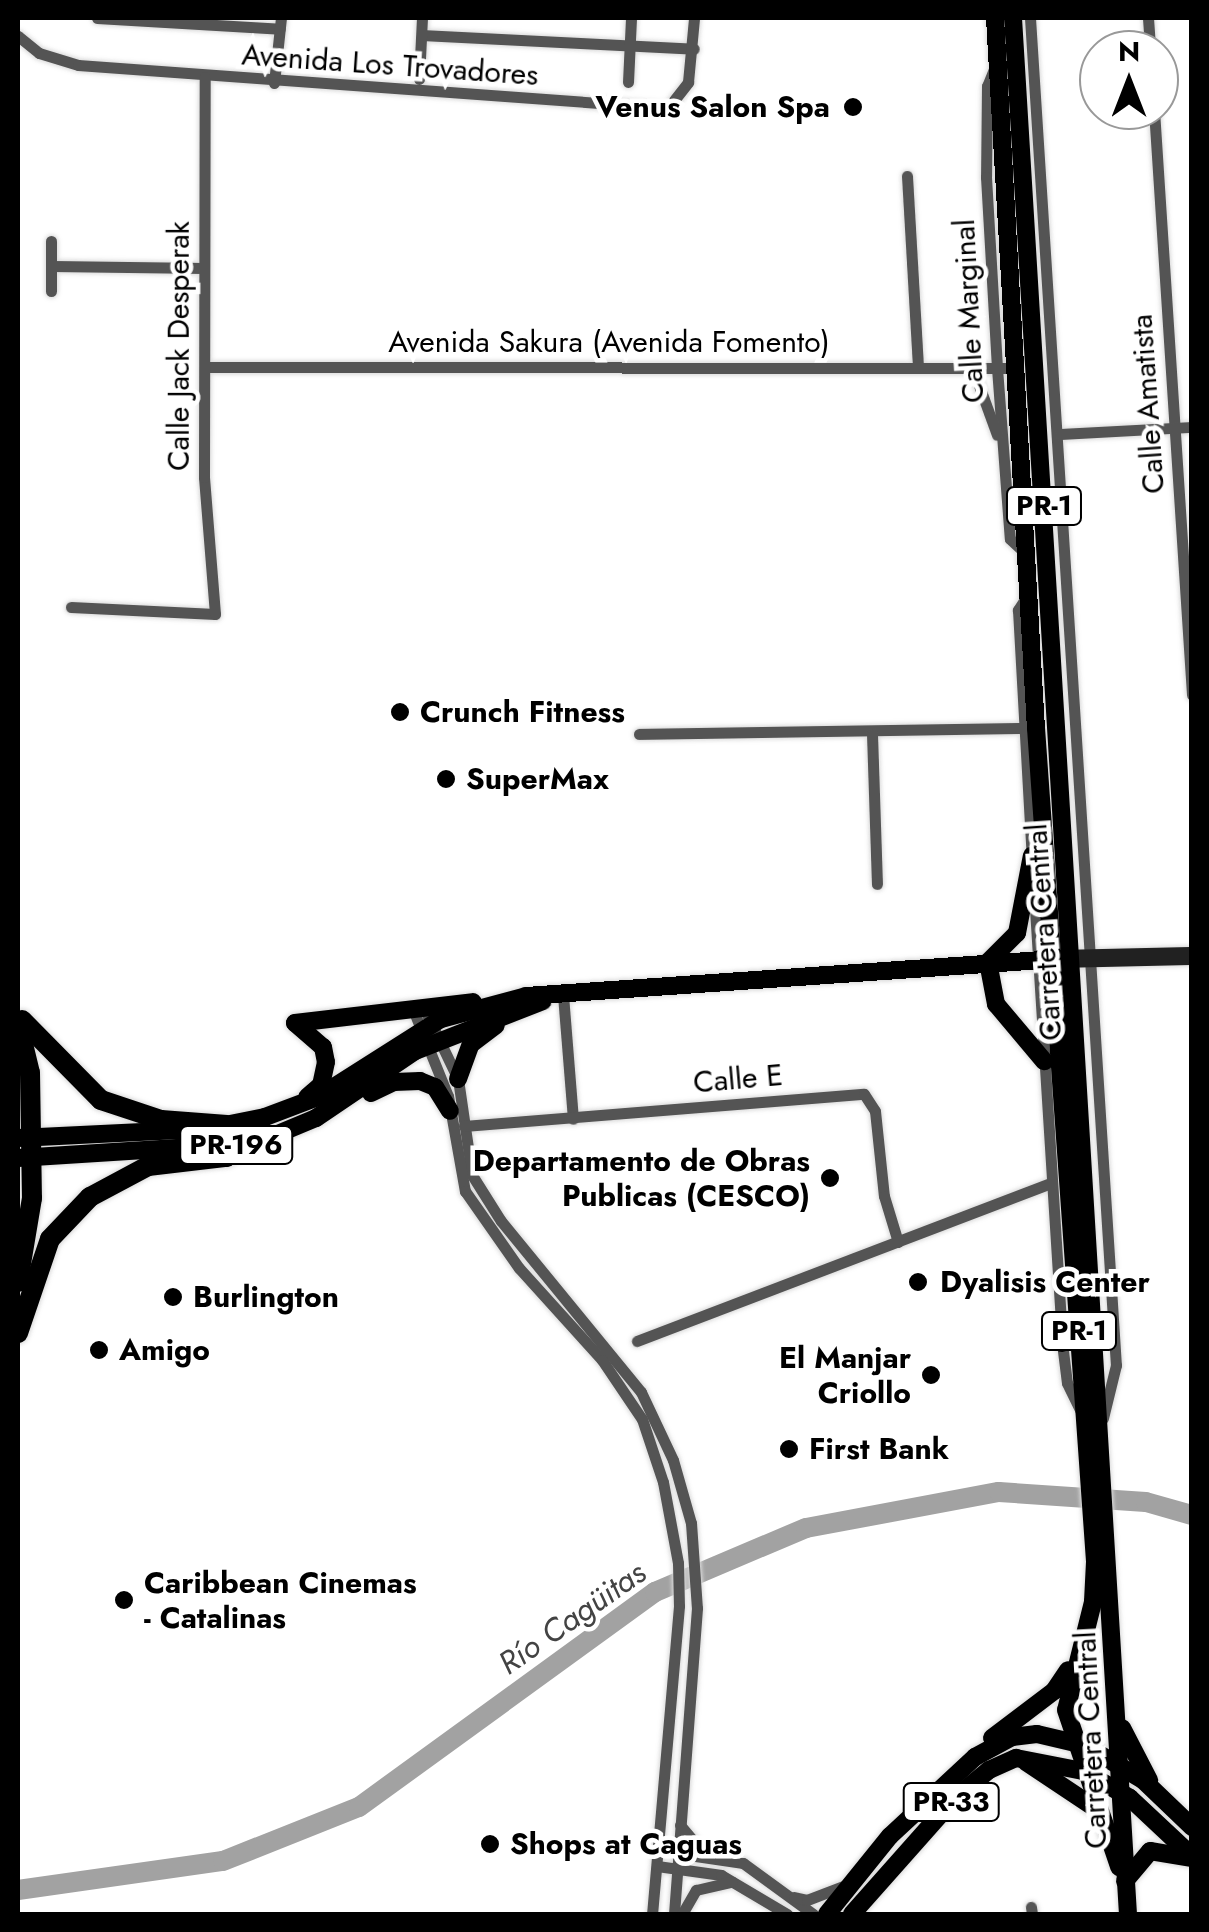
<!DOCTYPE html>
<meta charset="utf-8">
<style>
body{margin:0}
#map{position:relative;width:1209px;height:1932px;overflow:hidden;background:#fff;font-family:Jost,sans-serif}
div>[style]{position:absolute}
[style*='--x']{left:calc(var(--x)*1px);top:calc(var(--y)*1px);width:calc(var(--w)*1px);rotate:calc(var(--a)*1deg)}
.river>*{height:20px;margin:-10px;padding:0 10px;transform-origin:10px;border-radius:10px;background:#a2a2a2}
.roads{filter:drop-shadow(0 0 2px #dbdbdb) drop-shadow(0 0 2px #dbdbdb)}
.street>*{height:11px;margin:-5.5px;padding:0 5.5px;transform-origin:5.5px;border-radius:5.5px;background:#545454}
.secondary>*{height:18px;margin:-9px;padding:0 9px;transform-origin:9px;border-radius:9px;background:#212121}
.primary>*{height:18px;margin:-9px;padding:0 9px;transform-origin:9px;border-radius:9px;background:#000}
.highway>*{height:20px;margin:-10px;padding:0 10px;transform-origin:10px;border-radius:10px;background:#000}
.dots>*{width:28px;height:28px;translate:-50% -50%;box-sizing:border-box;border:5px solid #fff;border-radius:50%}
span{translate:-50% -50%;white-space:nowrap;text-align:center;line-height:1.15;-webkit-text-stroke:9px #fff;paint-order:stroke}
.shield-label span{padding:2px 8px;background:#fff;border:2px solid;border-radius:8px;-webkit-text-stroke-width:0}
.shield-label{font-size:28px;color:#000;font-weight:700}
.street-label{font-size:30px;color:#000}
.poi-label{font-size:30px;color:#000;font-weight:700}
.right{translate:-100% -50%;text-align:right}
.left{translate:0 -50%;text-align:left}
.water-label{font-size:32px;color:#434343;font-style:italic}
.frame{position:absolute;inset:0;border:20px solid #000;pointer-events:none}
.north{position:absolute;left:1079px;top:30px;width:100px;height:100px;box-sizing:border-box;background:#fff;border:2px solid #999;border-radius:50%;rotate:0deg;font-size:28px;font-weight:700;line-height:40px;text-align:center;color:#000}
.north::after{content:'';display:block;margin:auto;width:35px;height:45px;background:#000;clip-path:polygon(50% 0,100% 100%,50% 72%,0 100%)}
</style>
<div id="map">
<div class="river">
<i style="--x:18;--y:1890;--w:207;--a:-8.1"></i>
<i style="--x:223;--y:1861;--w:146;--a:-21.7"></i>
<i style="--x:359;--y:1807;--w:366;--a:-36"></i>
<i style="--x:655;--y:1592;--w:164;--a:-23"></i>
<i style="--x:806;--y:1528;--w:196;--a:-10.6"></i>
<i style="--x:999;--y:1492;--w:147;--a:3.9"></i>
<i style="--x:1146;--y:1502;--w:48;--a:15.8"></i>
</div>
<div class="roads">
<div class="street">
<i style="--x:97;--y:18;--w:183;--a:3.4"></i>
<i style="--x:1030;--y:18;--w:1350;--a:86.35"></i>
<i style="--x:1116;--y:1365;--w:55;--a:103.8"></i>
<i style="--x:1148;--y:18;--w:32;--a:86"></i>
<i style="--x:422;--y:35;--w:272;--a:2.9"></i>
<i style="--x:18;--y:36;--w:27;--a:39"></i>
<i style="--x:39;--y:53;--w:41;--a:17.1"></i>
<i style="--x:78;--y:65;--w:592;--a:4.17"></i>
<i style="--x:668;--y:108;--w:33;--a:-52"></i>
<i style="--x:688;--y:82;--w:64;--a:-84.6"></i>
<i style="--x:996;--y:64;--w:24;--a:112"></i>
<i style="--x:987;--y:86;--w:91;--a:90.6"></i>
<i style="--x:986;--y:177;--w:191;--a:86.7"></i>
<i style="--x:997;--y:368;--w:171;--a:85.7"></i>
<i style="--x:1010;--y:539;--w:21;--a:43"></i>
<i style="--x:419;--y:79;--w:61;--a:-87.2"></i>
<i style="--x:628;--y:82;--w:64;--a:-87.3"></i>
<i style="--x:274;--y:83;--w:65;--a:-83.9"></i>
<i style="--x:1154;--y:110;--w:586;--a:86.28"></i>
<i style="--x:907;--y:176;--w:192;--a:86.7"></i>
<i style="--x:52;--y:266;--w:152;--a:0.8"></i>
<i style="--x:51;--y:291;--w:50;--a:-90"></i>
<i style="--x:205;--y:367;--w:809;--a:0.07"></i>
<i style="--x:973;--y:369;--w:70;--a:70"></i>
<i style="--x:1061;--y:434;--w:131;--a:-3.1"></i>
<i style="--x:1027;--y:596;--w:17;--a:123"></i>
<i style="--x:1018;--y:610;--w:249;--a:86.8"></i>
<i style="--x:71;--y:607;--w:144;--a:2.8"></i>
<i style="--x:215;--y:614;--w:137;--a:-94.6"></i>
<i style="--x:204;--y:477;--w:400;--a:-89.9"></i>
<i style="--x:639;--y:734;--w:390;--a:-0.9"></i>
<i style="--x:872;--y:734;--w:150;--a:88.1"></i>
<i style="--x:1033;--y:877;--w:467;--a:86.4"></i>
<i style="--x:1062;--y:1343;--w:40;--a:82.9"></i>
<i style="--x:1067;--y:1383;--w:34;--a:64"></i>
<i style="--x:563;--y:995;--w:124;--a:85.4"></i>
<i style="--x:423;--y:1006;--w:81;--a:64.4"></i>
<i style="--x:458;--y:1079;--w:97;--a:81.7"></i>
<i style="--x:472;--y:1175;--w:54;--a:57.8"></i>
<i style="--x:501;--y:1221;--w:221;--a:50.7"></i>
<i style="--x:641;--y:1392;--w:75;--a:64.8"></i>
<i style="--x:673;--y:1460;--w:66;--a:74.1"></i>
<i style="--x:691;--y:1523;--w:85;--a:86"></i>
<i style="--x:697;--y:1608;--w:307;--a:94.3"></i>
<i style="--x:412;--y:1007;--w:96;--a:68"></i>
<i style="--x:448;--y:1096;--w:97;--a:79.9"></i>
<i style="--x:465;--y:1191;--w:94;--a:55"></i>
<i style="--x:519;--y:1268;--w:124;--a:47.9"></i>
<i style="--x:602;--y:1360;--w:71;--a:55.9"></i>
<i style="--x:642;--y:1419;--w:66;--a:71.6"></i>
<i style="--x:663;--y:1482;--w:82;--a:79.5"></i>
<i style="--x:678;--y:1563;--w:43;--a:88.7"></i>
<i style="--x:679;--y:1606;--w:309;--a:95"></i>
<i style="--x:464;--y:1126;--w:401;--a:-4.6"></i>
<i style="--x:864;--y:1094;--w:20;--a:57"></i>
<i style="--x:875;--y:1111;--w:85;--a:84"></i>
<i style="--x:884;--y:1196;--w:48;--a:73.1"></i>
<i style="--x:637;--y:1341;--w:443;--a:-20.9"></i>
<i style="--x:680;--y:1825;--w:40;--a:50"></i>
<i style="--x:675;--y:1853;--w:69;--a:8.4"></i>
<i style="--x:743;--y:1863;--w:87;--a:36.1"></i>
<i style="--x:657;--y:1866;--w:65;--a:8"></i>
<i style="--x:721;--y:1875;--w:77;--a:30.6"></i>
<i style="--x:794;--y:1897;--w:13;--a:13"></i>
<i style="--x:807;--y:1900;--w:47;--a:-21.1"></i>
<i style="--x:1031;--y:1907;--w:7;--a:82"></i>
<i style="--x:682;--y:1914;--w:28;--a:-60"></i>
<i style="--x:696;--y:1890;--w:37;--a:-13"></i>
</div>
<div class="secondary">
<i style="--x:1057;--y:959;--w:135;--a:-1.3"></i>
</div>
<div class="primary">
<i style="--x:995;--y:18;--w:711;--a:86.7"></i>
<i style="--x:1036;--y:728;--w:836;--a:85.95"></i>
<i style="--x:1095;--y:1562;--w:40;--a:92.9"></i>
<i style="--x:1093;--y:1602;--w:111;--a:104"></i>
<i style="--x:1066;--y:1710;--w:166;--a:71.3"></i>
<i style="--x:1013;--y:18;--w:1899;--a:86.53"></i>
<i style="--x:988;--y:962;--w:41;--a:-45"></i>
<i style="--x:1017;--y:933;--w:79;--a:-79.1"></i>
<i style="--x:988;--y:962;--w:43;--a:79.2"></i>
<i style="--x:996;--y:1004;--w:75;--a:49.9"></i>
<i style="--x:295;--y:1023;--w:179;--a:-6.7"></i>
<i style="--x:295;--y:1023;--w:37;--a:41"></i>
<i style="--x:323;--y:1047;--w:15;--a:79"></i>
<i style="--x:326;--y:1062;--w:24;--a:102"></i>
<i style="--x:321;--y:1085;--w:18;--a:139"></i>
<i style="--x:458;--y:1079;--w:37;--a:-70"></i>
<i style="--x:471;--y:1044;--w:31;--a:-37"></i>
<i style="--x:371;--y:1093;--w:25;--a:-26"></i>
<i style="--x:394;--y:1082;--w:26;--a:-2"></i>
<i style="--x:420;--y:1081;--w:16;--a:22"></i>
<i style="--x:435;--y:1087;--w:28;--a:58"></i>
<i style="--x:18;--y:1138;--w:187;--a:-2.8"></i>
<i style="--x:205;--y:1129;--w:61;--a:-11.3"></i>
<i style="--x:265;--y:1117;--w:57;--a:-20.7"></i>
<i style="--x:318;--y:1097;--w:146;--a:-32.4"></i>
<i style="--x:441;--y:1019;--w:88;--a:-15.1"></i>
<i style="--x:526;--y:996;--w:532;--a:-3.99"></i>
<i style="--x:18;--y:1158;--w:238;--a:-3.6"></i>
<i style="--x:256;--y:1143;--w:65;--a:-22.6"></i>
<i style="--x:316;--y:1118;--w:120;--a:-34.1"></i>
<i style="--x:415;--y:1051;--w:137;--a:-21.3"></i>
<i style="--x:1062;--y:1343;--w:25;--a:-48"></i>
<i style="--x:1122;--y:1728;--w:59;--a:62.6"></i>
<i style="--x:992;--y:1738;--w:78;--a:-37.2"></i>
<i style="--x:1054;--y:1691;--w:25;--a:-56"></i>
<i style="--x:1026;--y:1762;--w:87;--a:33.7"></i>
<i style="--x:1125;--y:1881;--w:39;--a:-50"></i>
<i style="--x:1150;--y:1851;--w:43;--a:9.5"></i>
<i style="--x:827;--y:1914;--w:100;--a:-51.1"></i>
<i style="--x:890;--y:1836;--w:116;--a:-42.9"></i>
<i style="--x:975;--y:1757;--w:42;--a:-28.4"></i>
<i style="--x:1012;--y:1737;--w:25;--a:-7"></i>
<i style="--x:1037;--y:1734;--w:48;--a:13.2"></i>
<i style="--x:1084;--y:1745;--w:69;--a:30.7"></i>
<i style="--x:1143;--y:1780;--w:68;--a:43.8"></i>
<i style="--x:852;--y:1914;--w:155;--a:-48.4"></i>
<i style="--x:955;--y:1798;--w:44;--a:-39.5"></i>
<i style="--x:989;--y:1770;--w:30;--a:-24"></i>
<i style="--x:1016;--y:1758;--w:68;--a:11"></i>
<i style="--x:1083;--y:1771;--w:54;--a:29.9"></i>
<i style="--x:1130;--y:1798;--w:85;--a:43.1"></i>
</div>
<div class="highway">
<i style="--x:22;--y:1020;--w:112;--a:45.4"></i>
<i style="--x:101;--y:1100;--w:63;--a:18.4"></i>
<i style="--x:161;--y:1120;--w:66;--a:4.3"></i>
<i style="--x:18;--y:1023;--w:51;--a:76.5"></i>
<i style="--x:30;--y:1073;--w:125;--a:89.1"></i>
<i style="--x:32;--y:1198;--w:85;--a:99.5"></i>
<i style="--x:18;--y:1333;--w:99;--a:-71.2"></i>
<i style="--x:50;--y:1239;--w:58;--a:-46.4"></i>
<i style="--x:90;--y:1197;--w:66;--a:-28.1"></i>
<i style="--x:148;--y:1166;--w:79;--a:-6.6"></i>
<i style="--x:226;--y:1157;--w:33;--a:-25"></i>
</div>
</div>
<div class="dots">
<i style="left:853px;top:107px;background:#000"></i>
<i style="left:400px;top:712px;background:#000"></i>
<i style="left:446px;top:779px;background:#000"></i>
<i style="left:830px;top:1178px;background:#000"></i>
<i style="left:918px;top:1282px;background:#000"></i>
<i style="left:173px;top:1297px;background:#000"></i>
<i style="left:99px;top:1350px;background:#000"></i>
<i style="left:931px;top:1375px;background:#000"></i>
<i style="left:789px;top:1449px;background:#000"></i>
<i style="left:124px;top:1600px;background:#000"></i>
<i style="left:490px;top:1844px;background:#000"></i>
</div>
<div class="shield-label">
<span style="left:1044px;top:506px">PR-1</span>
<span style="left:236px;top:1145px">PR-196</span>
<span style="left:1079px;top:1331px">PR-1</span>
<span style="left:951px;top:1802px">PR-33</span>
</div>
<div class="street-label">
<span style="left:390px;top:65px;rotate:4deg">Avenida Los Trovadores</span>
<span style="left:969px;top:311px;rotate:-93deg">Calle Marginal</span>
<span style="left:609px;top:342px">Avenida Sakura (Avenida Fomento)</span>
<span style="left:179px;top:346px;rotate:-90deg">Calle Jack Desperak</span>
<span style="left:1148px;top:404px;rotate:-94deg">Calle Amatista</span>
<span style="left:1044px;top:932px;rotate:-94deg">Carretera Central</span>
<span style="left:738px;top:1079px;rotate:-5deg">Calle E</span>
<span style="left:1091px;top:1740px;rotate:-93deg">Carretera Central</span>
</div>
<div class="poi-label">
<span class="right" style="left:830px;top:107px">Venus Salon Spa</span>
<span class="left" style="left:420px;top:712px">Crunch Fitness</span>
<span class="left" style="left:466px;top:779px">SuperMax</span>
<span class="right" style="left:810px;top:1178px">Departamento de Obras<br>Publicas (CESCO)</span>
<span class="left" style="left:940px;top:1282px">Dyalisis Center</span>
<span class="left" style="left:193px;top:1297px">Burlington</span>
<span class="left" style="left:119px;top:1350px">Amigo</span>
<span class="right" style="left:911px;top:1375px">El Manjar<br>Criollo</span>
<span class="left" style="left:809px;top:1449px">First Bank</span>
<span class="left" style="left:144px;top:1600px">Caribbean Cinemas<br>- Catalinas</span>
<span class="left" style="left:510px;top:1844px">Shops at Caguas</span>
</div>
<div class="water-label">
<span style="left:572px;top:1618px;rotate:-35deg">Río Cagüitas</span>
</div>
<div class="frame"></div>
<div class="north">N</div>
</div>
